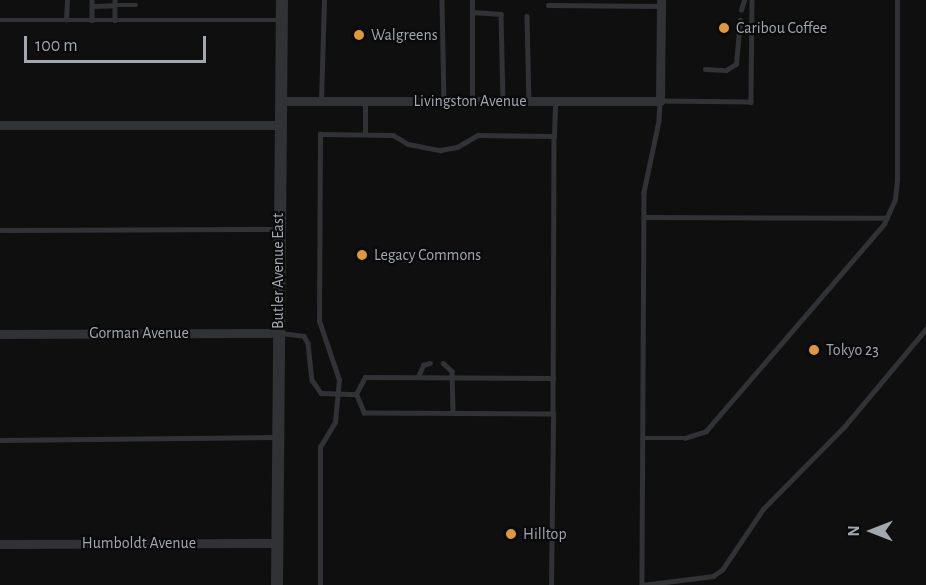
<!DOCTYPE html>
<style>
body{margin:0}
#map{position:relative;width:926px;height:585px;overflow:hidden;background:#0f0f10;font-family:"Alegreya Sans",sans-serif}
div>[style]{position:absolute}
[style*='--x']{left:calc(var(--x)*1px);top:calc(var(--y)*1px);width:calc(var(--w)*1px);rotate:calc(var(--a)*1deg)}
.service>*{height:4.5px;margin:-2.25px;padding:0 2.25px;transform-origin:2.25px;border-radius:2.25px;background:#313235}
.minor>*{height:9px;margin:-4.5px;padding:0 4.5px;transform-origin:4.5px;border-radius:4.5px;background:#313235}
.tertiary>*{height:12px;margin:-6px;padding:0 6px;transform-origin:6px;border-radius:6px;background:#313235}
.dots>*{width:16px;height:16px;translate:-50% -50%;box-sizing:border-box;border:3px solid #0a0a0b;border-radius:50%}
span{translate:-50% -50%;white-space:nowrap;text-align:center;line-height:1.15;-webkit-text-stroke:4.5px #0a0a0b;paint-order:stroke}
.poi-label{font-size:16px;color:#a2a7b0}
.left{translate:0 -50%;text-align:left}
.street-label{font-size:16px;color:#a2a7b0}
.north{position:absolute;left:842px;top:501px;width:60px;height:60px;-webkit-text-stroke:4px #0a0a0b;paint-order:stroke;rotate:270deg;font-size:16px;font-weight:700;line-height:24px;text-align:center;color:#a2a7b0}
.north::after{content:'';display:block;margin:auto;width:21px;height:27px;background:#a2a7b0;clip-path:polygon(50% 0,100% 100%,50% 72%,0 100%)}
.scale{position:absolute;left:24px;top:36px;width:182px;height:27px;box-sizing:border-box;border:3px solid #a2a7b0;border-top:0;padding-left:8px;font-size:18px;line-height:21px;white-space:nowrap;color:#a2a7b0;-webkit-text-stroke:4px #0a0a0b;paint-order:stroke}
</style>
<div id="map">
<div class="service">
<i style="--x:92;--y:0;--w:20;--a:90"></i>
<i style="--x:115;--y:0;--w:5;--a:90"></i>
<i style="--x:115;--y:5;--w:21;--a:0"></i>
<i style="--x:442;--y:0;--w:101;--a:88.9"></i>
<i style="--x:752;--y:0;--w:102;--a:90.6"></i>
<i style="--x:751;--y:102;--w:91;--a:-179.4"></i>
<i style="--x:660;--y:101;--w:20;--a:93"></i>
<i style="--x:659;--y:121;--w:73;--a:101.9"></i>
<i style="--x:644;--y:192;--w:393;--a:90.3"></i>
<i style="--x:642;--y:585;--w:72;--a:-7.2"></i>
<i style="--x:713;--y:576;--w:11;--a:-34"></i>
<i style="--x:722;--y:570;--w:73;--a:-56.1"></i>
<i style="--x:763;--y:509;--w:115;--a:-45.4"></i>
<i style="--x:844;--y:427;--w:128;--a:-50.1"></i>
<i style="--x:548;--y:5;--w:113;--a:0.5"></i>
<i style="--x:92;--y:6;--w:23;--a:-2"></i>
<i style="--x:115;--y:5;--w:15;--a:90"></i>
<i style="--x:741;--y:10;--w:10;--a:-73"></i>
<i style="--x:472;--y:12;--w:29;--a:4"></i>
<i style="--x:501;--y:14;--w:86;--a:88.7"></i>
<i style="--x:527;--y:16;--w:85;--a:88.7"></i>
<i style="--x:0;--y:20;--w:279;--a:0"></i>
<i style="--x:66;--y:20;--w:20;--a:-87"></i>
<i style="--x:705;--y:69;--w:21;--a:3"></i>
<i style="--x:726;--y:70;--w:12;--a:-31"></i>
<i style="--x:736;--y:64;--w:44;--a:-84.8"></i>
<i style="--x:321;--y:101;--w:101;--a:-88.3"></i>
<i style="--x:472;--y:101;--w:101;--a:-90"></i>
<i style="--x:365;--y:134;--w:33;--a:-90"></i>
<i style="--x:554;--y:136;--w:35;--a:-88"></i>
<i style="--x:644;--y:217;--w:243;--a:0.2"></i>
<i style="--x:0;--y:230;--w:278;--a:-0.2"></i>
<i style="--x:281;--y:333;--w:23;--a:7"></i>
<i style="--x:304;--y:336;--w:8;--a:60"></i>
<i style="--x:308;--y:343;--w:37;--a:84"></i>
<i style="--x:312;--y:380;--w:16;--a:55"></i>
<i style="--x:321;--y:393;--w:35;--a:2"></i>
<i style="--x:356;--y:394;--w:19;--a:-62"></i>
<i style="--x:365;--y:377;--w:188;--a:0.3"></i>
<i style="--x:553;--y:378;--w:36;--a:90"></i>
<i style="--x:553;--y:414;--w:189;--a:-179.7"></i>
<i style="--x:364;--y:413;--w:21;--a:-113"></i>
<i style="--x:443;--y:363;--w:12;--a:42"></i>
<i style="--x:452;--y:371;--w:42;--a:88.6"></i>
<i style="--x:418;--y:377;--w:13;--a:-67"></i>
<i style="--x:423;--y:365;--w:7;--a:-16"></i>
<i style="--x:644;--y:438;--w:41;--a:0"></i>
<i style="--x:685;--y:438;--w:22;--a:-18"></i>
<i style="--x:706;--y:431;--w:273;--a:-49.3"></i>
<i style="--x:884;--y:224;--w:27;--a:-66"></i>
<i style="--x:895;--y:199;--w:18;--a:-84"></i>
<i style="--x:897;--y:181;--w:181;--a:-90"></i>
<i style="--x:0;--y:440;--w:276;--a:-0.6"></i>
<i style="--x:320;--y:585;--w:138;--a:-90"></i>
<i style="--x:320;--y:447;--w:29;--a:-59"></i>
<i style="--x:335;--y:422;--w:42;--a:-84.6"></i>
<i style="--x:339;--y:380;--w:62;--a:-108.7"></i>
<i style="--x:319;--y:321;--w:187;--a:-89.7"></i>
<i style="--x:320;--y:134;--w:73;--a:0.8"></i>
<i style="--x:393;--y:135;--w:17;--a:31"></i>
<i style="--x:408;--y:144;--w:33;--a:11"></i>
<i style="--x:440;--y:150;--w:17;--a:-10"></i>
<i style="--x:457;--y:147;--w:24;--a:-30"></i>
<i style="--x:478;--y:135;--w:76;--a:0.8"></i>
<i style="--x:554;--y:136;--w:242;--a:90.2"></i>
<i style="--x:551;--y:585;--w:171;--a:-89.3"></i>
</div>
<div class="minor">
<i style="--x:281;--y:101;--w:379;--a:0"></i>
<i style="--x:660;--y:101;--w:101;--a:-89.4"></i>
<i style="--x:0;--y:125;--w:280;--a:0"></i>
<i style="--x:0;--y:334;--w:278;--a:-0.2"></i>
<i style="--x:0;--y:544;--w:277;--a:-0.2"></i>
</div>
<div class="tertiary">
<i style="--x:277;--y:585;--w:585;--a:-89.51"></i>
</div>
<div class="dots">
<i style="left:724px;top:28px;background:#e09938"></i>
<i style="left:359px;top:35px;background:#e09938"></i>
<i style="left:362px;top:255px;background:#e09938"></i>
<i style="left:814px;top:350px;background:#e09938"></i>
<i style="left:511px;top:534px;background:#e09938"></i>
</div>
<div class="poi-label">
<span class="left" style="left:736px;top:28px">Caribou Coffee</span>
<span class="left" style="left:371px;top:35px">Walgreens</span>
<span class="left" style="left:374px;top:255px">Legacy Commons</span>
<span class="left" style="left:826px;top:350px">Tokyo 23</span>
<span class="left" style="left:523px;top:534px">Hilltop</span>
</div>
<div class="street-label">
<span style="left:470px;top:101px">Livingston Avenue</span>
<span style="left:278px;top:271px;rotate:-90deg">Butler Avenue East</span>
<span style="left:139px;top:333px">Gorman Avenue</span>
<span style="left:139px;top:543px">Humboldt Avenue</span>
</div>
<div class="north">N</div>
<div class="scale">100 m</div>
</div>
